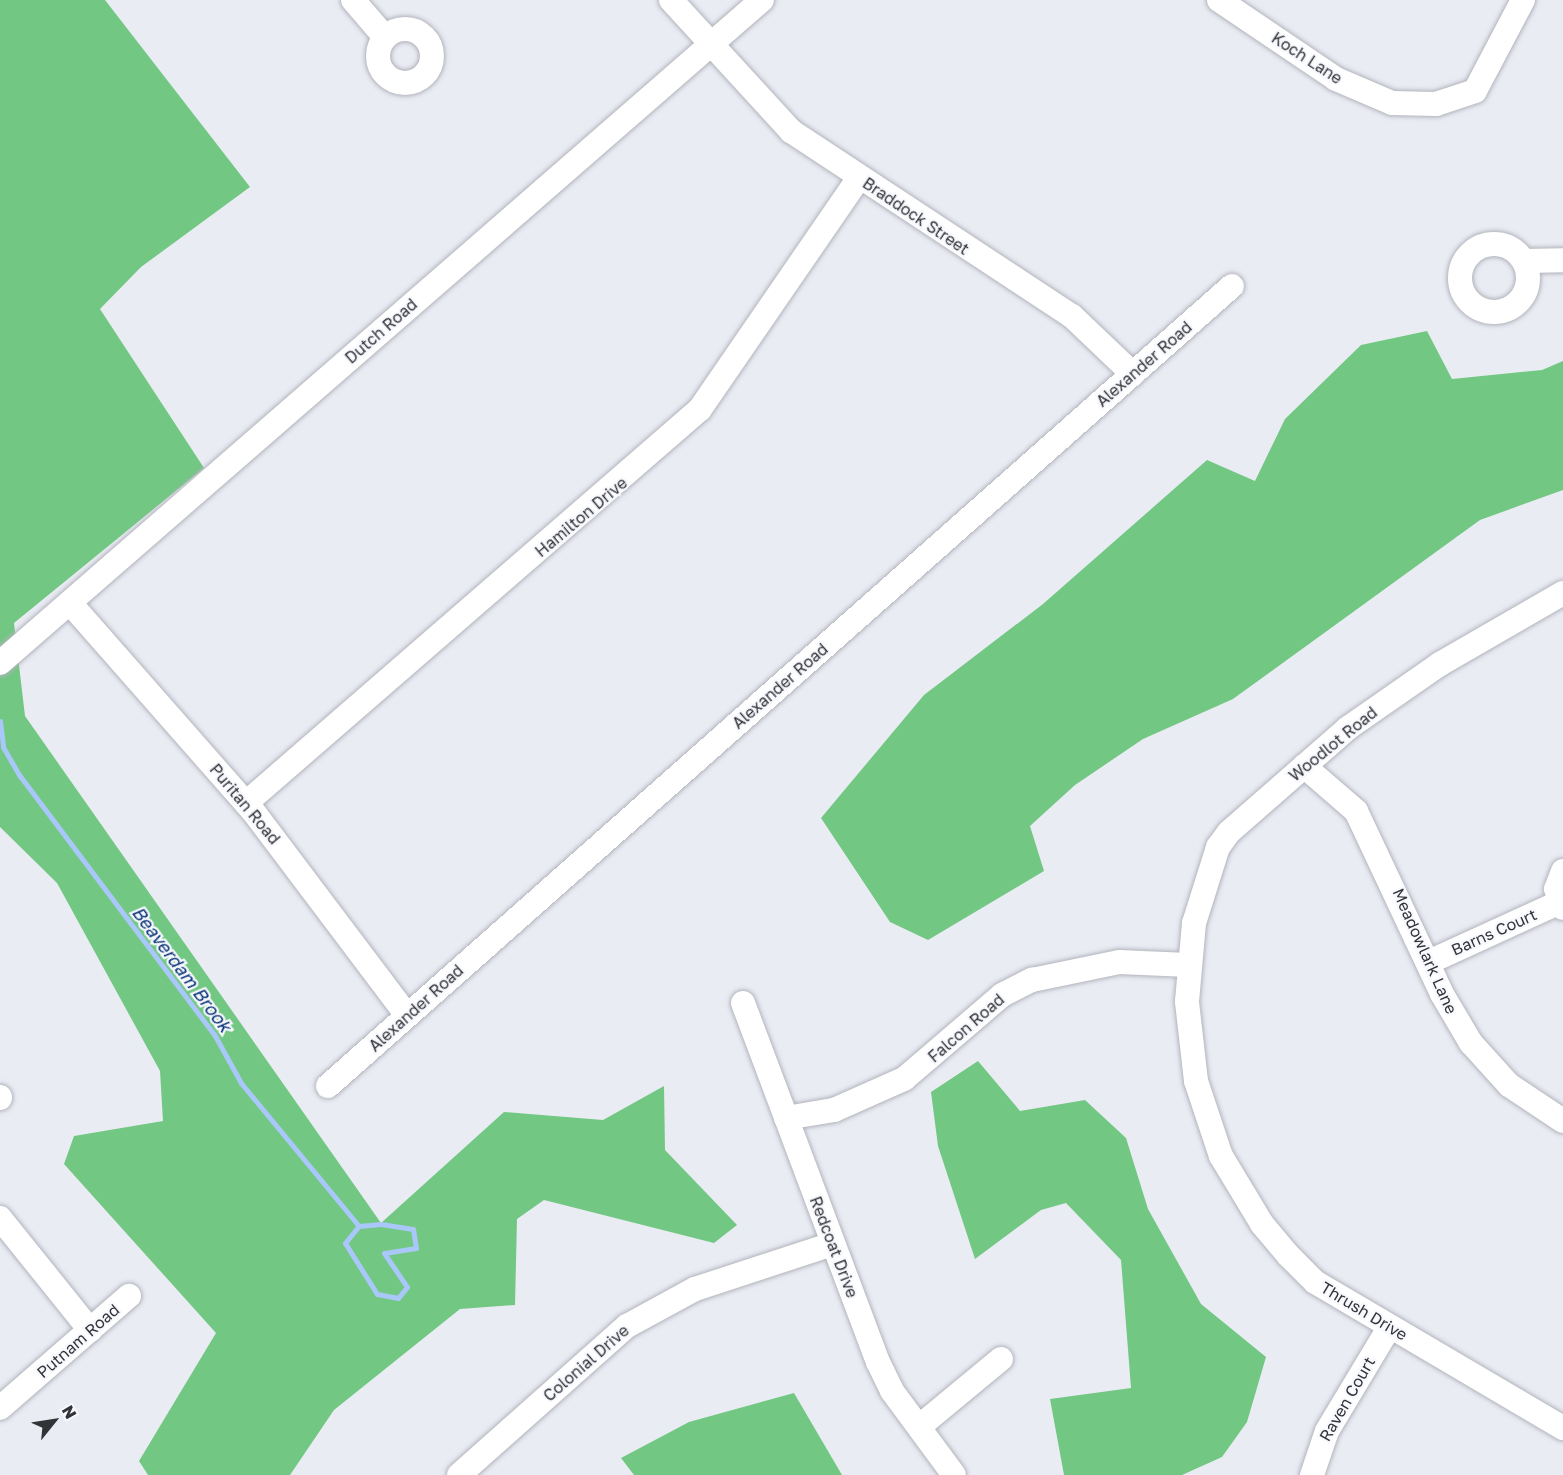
<!DOCTYPE html>
<style>
body{margin:0}
#map{position:relative;width:1563px;height:1475px;overflow:hidden;background:#eaecf4;font-family:"Golos Text",sans-serif}
div>[style]{position:absolute}
[style*='--x']{left:calc(var(--x)*1px);top:calc(var(--y)*1px);width:calc(var(--w)*1px);rotate:calc(var(--a)*1deg)}
.forest>*{inset:0;background:#72c783}
.stream>*{height:5px;margin:-2.5px;padding:0 2.5px;transform-origin:2.5px;border-radius:2.5px;background:#a9c7f9}
.roads{filter:drop-shadow(0 0 2px #b2b4bc) drop-shadow(0 0 2px #b2b4bc)}
.minor>*{height:24px;margin:-12px;padding:0 12px;transform-origin:12px;border-radius:12px;background:#fff}
.minor>.ring{margin:-12px;padding:0;box-sizing:content-box;background:none;border:24px solid #fff;border-radius:50%}
span{translate:-50% -50%;white-space:nowrap;text-align:center;line-height:1.15;-webkit-text-stroke:4.5px #f8f9fe;paint-order:stroke}
.street-label{font-size:16px;color:#323336}
.water-label{font-size:18px;color:#073277;font-style:italic}
.north{position:absolute;left:24px;top:1391px;width:60px;height:60px;-webkit-text-stroke:4px #f8f9fe;paint-order:stroke;rotate:60deg;font-size:16px;font-weight:700;line-height:24px;text-align:center;color:#323336}
.north::after{content:'';display:block;margin:auto;width:21px;height:27px;background:#323336;clip-path:polygon(50% 0,100% 100%,50% 72%,0 100%)}
</style>
<div id="map">
<div class="forest">
<i style="clip-path:polygon(0 0,105px 0,250px 187px,141px 267px,100px 309px,204px 468px,14px 623px,25px 716px,381px 1223px,504px 1112px,603px 1120px,664px 1086px,665px 1150px,737px 1225px,714px 1243px,544px 1200px,517px 1219px,515px 1305px,460px 1309px,334px 1410px,290px 1475px,148px 1475px,139px 1461px,216px 1333px,64px 1164px,74px 1136px,163px 1121px,160px 1071px,57px 883px,0 827px)"></i>
<i style="clip-path:polygon(1427px 331px,1452px 379px,1542px 370px,1563px 361px,1563px 490px,1480px 520px,1233px 699px,1143px 739px,1075px 785px,1030px 826px,1044px 871px,928px 940px,890px 922px,821px 818px,924px 695px,1043px 604px,1207px 460px,1255px 481px,1285px 419px,1361px 345px)"></i>
<i style="clip-path:polygon(978px 1061px,1020px 1111px,1085px 1100px,1126px 1138px,1148px 1209px,1201px 1304px,1266px 1357px,1247px 1422px,1222px 1457px,1182px 1475px,1064px 1475px,1050px 1399px,1131px 1388px,1121px 1260px,1066px 1203px,1041px 1210px,975px 1259px,938px 1146px,931px 1092px)"></i>
<i style="clip-path:polygon(794px 1393px,842px 1475px,634px 1475px,621px 1458px,689px 1422px)"></i>
</div>
<div class="stream">
<i style="--x:0;--y:721;--w:26;--a:83"></i>
<i style="--x:3;--y:747;--w:34;--a:60"></i>
<i style="--x:20;--y:776;--w:323;--a:53.1"></i>
<i style="--x:214;--y:1034;--w:56;--a:61.1"></i>
<i style="--x:241;--y:1083;--w:185;--a:50.5"></i>
<i style="--x:381;--y:1224;--w:32;--a:9"></i>
<i style="--x:413;--y:1229;--w:19;--a:81"></i>
<i style="--x:416;--y:1248;--w:32;--a:171"></i>
<i style="--x:384;--y:1253;--w:41;--a:55.9"></i>
<i style="--x:407;--y:1287;--w:14;--a:129"></i>
<i style="--x:398;--y:1298;--w:21;--a:-169"></i>
<i style="--x:377;--y:1294;--w:60;--a:-122.1"></i>
<i style="--x:345;--y:1243;--w:22;--a:-51"></i>
<i style="--x:359;--y:1226;--w:22;--a:-5"></i>
</div>
<div class="roads">
<div class="minor">
<i style="--x:353;--y:0;--w:48;--a:49.3"></i>
<i style="--x:671;--y:0;--w:178;--a:47.5"></i>
<i style="--x:791;--y:131;--w:336;--a:33.4"></i>
<i style="--x:1072;--y:316;--w:84;--a:43.6"></i>
<i style="--x:1219;--y:0;--w:141;--a:34"></i>
<i style="--x:1336;--y:79;--w:61;--a:23.2"></i>
<i style="--x:1392;--y:103;--w:44;--a:1.3"></i>
<i style="--x:1436;--y:104;--w:41;--a:-18.4"></i>
<i style="--x:1475;--y:91;--w:103;--a:-62.2"></i>
<i class="ring" style="left:378px;top:29px;width:30px;height:30px"></i>
<i class="ring" style="left:1460px;top:244px;width:44px;height:44px"></i>
<i style="--x:1524;--y:261;--w:39;--a:-1"></i>
<i style="--x:1563;--y:593;--w:142;--a:150"></i>
<i style="--x:1440;--y:664;--w:112;--a:145.2"></i>
<i style="--x:1348;--y:728;--w:158;--a:138.8"></i>
<i style="--x:1229;--y:832;--w:19;--a:126"></i>
<i style="--x:1218;--y:847;--w:80;--a:107.5"></i>
<i style="--x:1194;--y:923;--w:79;--a:95.1"></i>
<i style="--x:1187;--y:1002;--w:80;--a:83.5"></i>
<i style="--x:1196;--y:1081;--w:79;--a:71.6"></i>
<i style="--x:1221;--y:1156;--w:79;--a:58.9"></i>
<i style="--x:1262;--y:1224;--w:40;--a:50"></i>
<i style="--x:1288;--y:1255;--w:38;--a:45"></i>
<i style="--x:1315;--y:1282;--w:288;--a:30.5"></i>
<i style="--x:70;--y:603;--w:277;--a:48.7"></i>
<i style="--x:253;--y:811;--w:256;--a:53"></i>
<i style="--x:0;--y:663;--w:1010;--a:-41.03"></i>
<i style="--x:1304;--y:766;--w:69;--a:40.9"></i>
<i style="--x:1356;--y:811;--w:202;--a:64.8"></i>
<i style="--x:1442;--y:994;--w:57;--a:59.4"></i>
<i style="--x:1471;--y:1043;--w:57;--a:47.9"></i>
<i style="--x:1509;--y:1085;--w:65;--a:33.7"></i>
<i style="--x:246;--y:803;--w:601;--a:-40.95"></i>
<i style="--x:700;--y:409;--w:280;--a:-55.5"></i>
<i style="--x:1563;--y:871;--w:19;--a:111"></i>
<i style="--x:1556;--y:889;--w:20;--a:70"></i>
<i style="--x:1429;--y:962;--w:144;--a:-24.6"></i>
<i style="--x:743;--y:1003;--w:384;--a:69.4"></i>
<i style="--x:878;--y:1362;--w:32;--a:64"></i>
<i style="--x:892;--y:1391;--w:104;--a:53.6"></i>
<i style="--x:328;--y:1086;--w:1207;--a:-41.51"></i>
<i style="--x:0;--y:1097;--w:1;--a:90"></i>
<i style="--x:786;--y:1118;--w:49;--a:-9.5"></i>
<i style="--x:834;--y:1110;--w:77;--a:-23.9"></i>
<i style="--x:904;--y:1079;--w:129;--a:-40.6"></i>
<i style="--x:1002;--y:995;--w:34;--a:-27"></i>
<i style="--x:1032;--y:980;--w:89;--a:-11.7"></i>
<i style="--x:1119;--y:962;--w:69;--a:2.5"></i>
<i style="--x:0;--y:1218;--w:144;--a:51.2"></i>
<i style="--x:0;--y:1408;--w:171;--a:-41"></i>
<i style="--x:920;--y:1426;--w:105;--a:-39.6"></i>
<i style="--x:459;--y:1475;--w:225;--a:-41.6"></i>
<i style="--x:627;--y:1326;--w:77;--a:-28.6"></i>
<i style="--x:695;--y:1289;--w:145;--a:-18.1"></i>
<i style="--x:1312;--y:1475;--w:46;--a:-71.2"></i>
<i style="--x:1327;--y:1431;--w:122;--a:-59"></i>
</div>
</div>
<div class="street-label">
<span style="left:1307px;top:58px;rotate:33deg">Koch Lane</span>
<span style="left:916px;top:216px;rotate:34deg">Braddock Street</span>
<span style="left:381px;top:331px;rotate:-41deg">Dutch Road</span>
<span style="left:1144px;top:364px;rotate:-41deg">Alexander Road</span>
<span style="left:581px;top:517px;rotate:-40deg">Hamilton Drive</span>
<span style="left:780px;top:686px;rotate:-41deg">Alexander Road</span>
<span style="left:1333px;top:744px;rotate:-39deg">Woodlot Road</span>
<span style="left:245px;top:804px;rotate:50deg">Puritan Road</span>
<span style="left:1494px;top:932px;rotate:-24deg">Barns Court</span>
<span style="left:1425px;top:951px;rotate:66deg">Meadowlark Lane</span>
<span style="left:416px;top:1008px;rotate:-42deg">Alexander Road</span>
<span style="left:966px;top:1028px;rotate:-41deg">Falcon Road</span>
<span style="left:834px;top:1247px;rotate:69deg">Redcoat Drive</span>
<span style="left:1364px;top:1311px;rotate:31deg">Thrush Drive</span>
<span style="left:78px;top:1341px;rotate:-41deg">Putnam Road</span>
<span style="left:586px;top:1363px;rotate:-41deg">Colonial Drive</span>
<span style="left:1347px;top:1399px;rotate:-60deg">Raven Court</span>
</div>
<div class="water-label">
<span style="left:182px;top:969px;rotate:53deg">Beaverdam Brook</span>
</div>
<div class="north">N</div>
</div>
